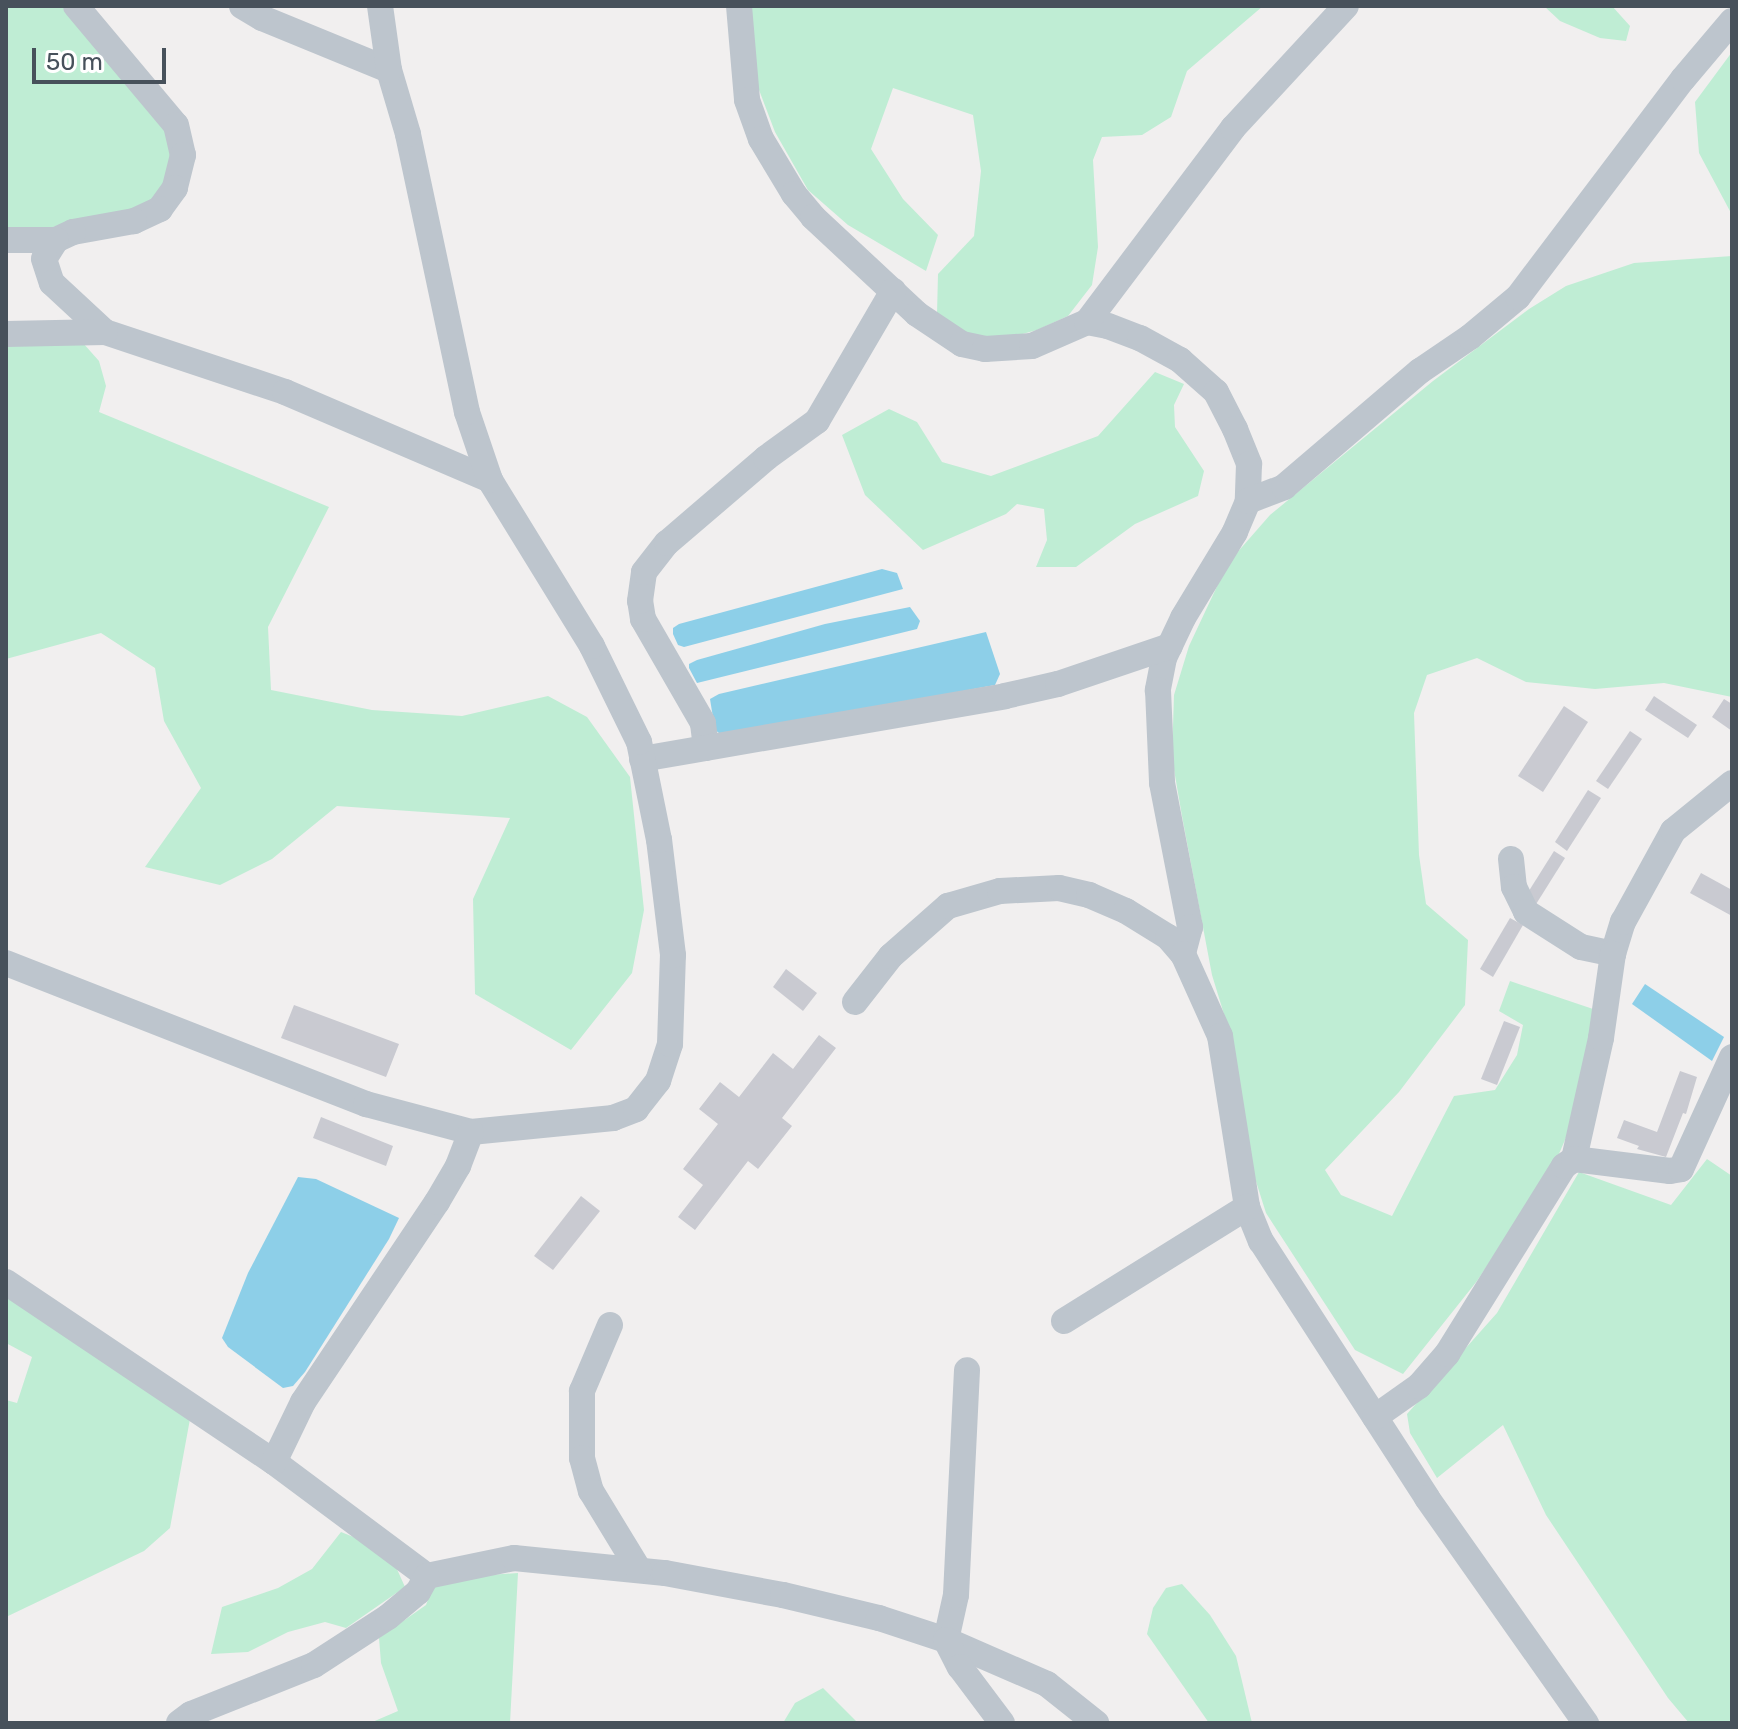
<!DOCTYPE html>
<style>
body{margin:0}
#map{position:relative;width:1738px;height:1729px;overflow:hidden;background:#f1efef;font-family:Rubik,sans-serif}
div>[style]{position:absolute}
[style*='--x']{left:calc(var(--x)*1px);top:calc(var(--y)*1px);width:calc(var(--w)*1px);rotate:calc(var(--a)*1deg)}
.green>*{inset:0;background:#bfedd4}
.water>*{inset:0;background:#8dcfe8}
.building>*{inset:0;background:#c9cad1}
.minor>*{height:26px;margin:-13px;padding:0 13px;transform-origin:13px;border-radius:13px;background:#bdc5cd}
span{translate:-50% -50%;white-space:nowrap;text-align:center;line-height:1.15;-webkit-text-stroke:8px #fff;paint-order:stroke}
.frame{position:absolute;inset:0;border:8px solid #47515b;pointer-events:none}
.scale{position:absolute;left:32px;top:48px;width:134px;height:36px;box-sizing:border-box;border:4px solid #47515b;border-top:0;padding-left:10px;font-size:24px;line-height:28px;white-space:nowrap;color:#47515b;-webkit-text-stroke:6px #fff;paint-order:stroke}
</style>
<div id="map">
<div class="green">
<i style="clip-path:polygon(6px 6px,65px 6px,176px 140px,161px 197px,115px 219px,6px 233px)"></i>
<i style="clip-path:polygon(748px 6px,1263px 6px,1187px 71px,1171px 117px,1142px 135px,1102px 137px,1093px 160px,1098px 247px,1092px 285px,1068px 316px,1037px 330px,997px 341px,967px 337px,937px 314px,938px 274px,974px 236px,981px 171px,973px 115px,893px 88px,871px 149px,903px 199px,938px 235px,926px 271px,848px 225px,808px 190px,775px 132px,756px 82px)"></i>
<i style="clip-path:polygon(1544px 6px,1612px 6px,1630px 26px,1626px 41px,1600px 38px,1560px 21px)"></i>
<i style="clip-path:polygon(1732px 52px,1732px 242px,1731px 213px,1699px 153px,1695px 102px)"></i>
<i style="clip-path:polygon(1732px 256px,1732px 697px,1664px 683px,1595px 689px,1526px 682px,1477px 658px,1427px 675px,1414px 713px,1419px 855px,1426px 904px,1468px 940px,1465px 1005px,1399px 1092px,1325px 1170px,1341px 1195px,1392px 1216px,1454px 1096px,1495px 1090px,1517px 1055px,1523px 1025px,1499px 1011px,1510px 981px,1596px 1010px,1568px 1133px,1555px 1163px,1477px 1281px,1403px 1374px,1355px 1350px,1266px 1213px,1247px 1153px,1231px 1037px,1212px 975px,1182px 816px,1172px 758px,1174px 695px,1189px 646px,1228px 563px,1270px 515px,1433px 381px,1529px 309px,1566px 286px,1634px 263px)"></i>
<i style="clip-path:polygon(6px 342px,83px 343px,99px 361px,106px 386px,99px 412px,329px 507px,268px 627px,271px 690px,372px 710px,462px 716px,548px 696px,587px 717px,630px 777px,644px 910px,632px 973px,571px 1050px,475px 994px,473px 899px,510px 818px,337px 806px,272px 859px,220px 885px,145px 867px,201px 788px,164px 721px,155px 668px,101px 633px,6px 659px)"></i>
<i style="clip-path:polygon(1155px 372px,1184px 384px,1174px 405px,1175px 427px,1204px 471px,1198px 496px,1135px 524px,1076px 567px,1036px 567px,1047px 540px,1044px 509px,1017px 504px,1006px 514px,923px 550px,865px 495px,842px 435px,889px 409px,917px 422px,942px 462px,991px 476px,1098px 436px)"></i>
<i style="clip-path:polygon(1707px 1159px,1732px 1176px,1732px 1723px,1689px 1723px,1668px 1698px,1546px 1515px,1503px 1425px,1437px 1478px,1410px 1433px,1407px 1414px,1497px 1313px,1579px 1172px,1671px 1205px)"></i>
<i style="clip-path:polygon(6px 1294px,190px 1419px,170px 1528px,144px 1551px,6px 1617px,6px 1400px,17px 1403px,32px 1357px,6px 1343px)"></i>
<i style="clip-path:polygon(341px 1532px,361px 1540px,396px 1567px,405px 1587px,346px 1628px,325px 1622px,288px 1632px,248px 1652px,211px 1654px,222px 1607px,278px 1588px,312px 1569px)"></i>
<i style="clip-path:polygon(518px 1573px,510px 1723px,370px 1723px,398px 1711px,381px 1663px,379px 1638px,426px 1605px,433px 1586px,474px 1576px)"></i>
<i style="clip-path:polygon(1182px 1584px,1210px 1615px,1236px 1656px,1252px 1723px,1209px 1723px,1147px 1634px,1153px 1608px,1166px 1588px)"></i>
<i style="clip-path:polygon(823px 1688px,858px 1723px,783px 1723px,795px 1703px)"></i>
</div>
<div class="water">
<i style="clip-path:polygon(882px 569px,897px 573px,903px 589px,684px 647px,678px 645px,673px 634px,673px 628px,679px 624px)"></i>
<i style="clip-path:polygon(910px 607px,920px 621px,917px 629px,697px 683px,689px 668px,689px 664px,697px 660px,825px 624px)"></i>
<i style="clip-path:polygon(986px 632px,1000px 674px,995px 685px,723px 736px,715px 730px,710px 699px,719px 694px)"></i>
<i style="clip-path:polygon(1645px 984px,1724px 1037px,1712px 1061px,1632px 1004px)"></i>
<i style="clip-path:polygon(298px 1177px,316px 1179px,399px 1218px,389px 1239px,305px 1372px,293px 1386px,283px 1388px,228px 1347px,222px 1338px,248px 1273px)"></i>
</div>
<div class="building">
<i style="clip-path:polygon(1654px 696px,1697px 725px,1688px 738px,1645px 710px)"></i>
<i style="clip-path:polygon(1724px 699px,1732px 704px,1732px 731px,1712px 717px)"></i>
<i style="clip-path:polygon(1564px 706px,1588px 722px,1543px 792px,1518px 776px)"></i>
<i style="clip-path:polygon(1630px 731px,1642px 739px,1608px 789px,1596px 781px)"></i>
<i style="clip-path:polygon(1588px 790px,1601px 798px,1567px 851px,1555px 842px)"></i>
<i style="clip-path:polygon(1554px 851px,1565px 858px,1533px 909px,1522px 902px)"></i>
<i style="clip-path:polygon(1701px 873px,1732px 890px,1732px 916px,1690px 893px)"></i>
<i style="clip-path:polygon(1510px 918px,1523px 925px,1493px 977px,1480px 969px)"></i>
<i style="clip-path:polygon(786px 969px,817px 993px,803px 1011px,773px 987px)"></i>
<i style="clip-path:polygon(294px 1005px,399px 1044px,386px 1077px,281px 1038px)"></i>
<i style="clip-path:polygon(1504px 1021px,1520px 1027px,1497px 1085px,1481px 1079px)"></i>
<i style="clip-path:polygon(819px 1035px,836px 1048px,782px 1118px,792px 1126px,758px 1169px,748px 1161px,695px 1230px,678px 1217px,703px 1185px,683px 1169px,718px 1124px,699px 1109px,720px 1082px,739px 1097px,773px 1053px,793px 1069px)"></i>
<i style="clip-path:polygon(1680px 1071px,1697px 1077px,1686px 1114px,1683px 1113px,1666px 1157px,1637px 1149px,1639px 1146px,1617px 1138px,1624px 1120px,1657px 1132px)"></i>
<i style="clip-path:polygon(321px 1117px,393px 1146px,386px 1166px,313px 1138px)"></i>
<i style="clip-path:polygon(581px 1196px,600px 1211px,553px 1270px,534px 1256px)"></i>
</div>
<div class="minor">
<i style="--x:76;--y:6;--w:155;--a:50"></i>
<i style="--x:176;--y:125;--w:31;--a:77"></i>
<i style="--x:183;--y:155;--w:34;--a:104"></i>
<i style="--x:175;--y:188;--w:26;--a:126"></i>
<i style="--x:160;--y:209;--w:29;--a:155"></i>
<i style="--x:134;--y:221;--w:62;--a:169.8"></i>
<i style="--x:73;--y:232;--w:19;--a:155"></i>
<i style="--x:56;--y:240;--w:22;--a:122"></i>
<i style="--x:44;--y:259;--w:25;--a:72"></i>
<i style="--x:52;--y:283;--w:72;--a:42.8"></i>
<i style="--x:105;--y:332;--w:190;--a:18.4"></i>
<i style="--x:285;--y:392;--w:223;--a:23.2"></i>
<i style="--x:242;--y:6;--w:23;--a:31"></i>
<i style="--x:262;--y:18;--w:137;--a:22.3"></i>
<i style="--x:739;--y:6;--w:94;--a:85.1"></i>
<i style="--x:747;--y:100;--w:41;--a:70.3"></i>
<i style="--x:761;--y:139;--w:64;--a:59"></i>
<i style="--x:794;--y:194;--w:30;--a:50"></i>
<i style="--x:813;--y:217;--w:142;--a:43"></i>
<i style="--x:917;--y:314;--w:54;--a:33.7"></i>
<i style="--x:962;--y:344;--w:24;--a:12"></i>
<i style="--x:985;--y:349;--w:47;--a:-3.7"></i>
<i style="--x:1032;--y:346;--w:60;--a:-23.6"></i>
<i style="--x:1087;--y:322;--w:21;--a:11"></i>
<i style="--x:1108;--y:326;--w:34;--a:21"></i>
<i style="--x:1140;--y:338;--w:46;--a:28.8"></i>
<i style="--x:1180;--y:360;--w:48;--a:41.6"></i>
<i style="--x:1216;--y:392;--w:42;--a:62.8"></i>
<i style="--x:1235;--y:429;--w:38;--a:68"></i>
<i style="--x:1249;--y:464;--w:37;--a:92"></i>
<i style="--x:1248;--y:501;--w:34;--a:113"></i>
<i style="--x:1235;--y:532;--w:100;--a:121.2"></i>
<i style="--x:1183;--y:618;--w:44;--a:115.4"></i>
<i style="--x:1164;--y:658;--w:33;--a:101"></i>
<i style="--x:1158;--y:690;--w:93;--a:87.5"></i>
<i style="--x:1162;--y:783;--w:147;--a:79"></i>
<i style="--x:1190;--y:927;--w:28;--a:105"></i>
<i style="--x:6;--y:240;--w:50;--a:0"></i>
<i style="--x:1087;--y:322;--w:243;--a:-53"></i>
<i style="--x:1233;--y:128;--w:166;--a:-47.2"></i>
<i style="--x:6;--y:334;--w:99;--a:-1.2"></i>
<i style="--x:1248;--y:501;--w:39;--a:-21"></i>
<i style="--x:1284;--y:487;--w:179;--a:-40.5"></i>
<i style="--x:1420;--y:371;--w:60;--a:-34.2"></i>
<i style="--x:1470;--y:337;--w:62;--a:-39.8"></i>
<i style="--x:1518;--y:297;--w:273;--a:-52.9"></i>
<i style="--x:1683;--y:79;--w:76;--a:-49.8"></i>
<i style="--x:706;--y:748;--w:25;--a:-97"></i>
<i style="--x:703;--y:723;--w:120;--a:-120"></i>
<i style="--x:643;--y:619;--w:18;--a:-99"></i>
<i style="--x:640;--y:601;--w:29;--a:-82"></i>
<i style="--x:644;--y:572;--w:37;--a:-52"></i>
<i style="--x:667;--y:543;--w:130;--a:-40.6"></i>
<i style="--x:766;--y:458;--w:63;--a:-36"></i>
<i style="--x:817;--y:421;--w:151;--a:-59.7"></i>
<i style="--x:642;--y:759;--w:368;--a:-9.8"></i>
<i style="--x:1005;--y:696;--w:54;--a:-12.8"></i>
<i style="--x:1058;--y:684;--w:118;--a:-18.7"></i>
<i style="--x:1511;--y:859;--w:28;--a:84"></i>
<i style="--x:1514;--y:887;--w:28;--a:64"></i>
<i style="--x:1526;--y:912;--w:65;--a:32.5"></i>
<i style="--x:1581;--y:947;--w:33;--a:12"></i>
<i style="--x:1613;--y:954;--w:34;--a:-73"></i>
<i style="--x:1623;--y:922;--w:104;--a:-61.2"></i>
<i style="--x:1673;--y:831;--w:76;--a:-39.1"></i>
<i style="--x:6;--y:963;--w:387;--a:21.4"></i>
<i style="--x:366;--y:1104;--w:109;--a:14.9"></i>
<i style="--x:471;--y:1132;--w:143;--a:-5.6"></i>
<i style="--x:613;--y:1118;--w:25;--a:-21"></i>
<i style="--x:636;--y:1109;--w:36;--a:-52"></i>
<i style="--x:658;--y:1081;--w:39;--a:-72"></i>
<i style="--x:670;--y:1044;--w:89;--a:-88.1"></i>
<i style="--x:673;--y:955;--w:116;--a:-96.9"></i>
<i style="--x:659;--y:840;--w:100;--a:-101.5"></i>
<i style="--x:639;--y:742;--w:107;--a:-116.1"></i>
<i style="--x:592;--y:646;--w:195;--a:-121.6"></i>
<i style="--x:490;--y:480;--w:72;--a:-108.7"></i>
<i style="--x:467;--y:412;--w:284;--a:-102"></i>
<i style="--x:408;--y:134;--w:67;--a:-106.5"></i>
<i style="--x:389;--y:70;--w:65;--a:-98"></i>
<i style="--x:855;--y:1002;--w:58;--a:-52"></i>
<i style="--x:891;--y:956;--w:76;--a:-41.3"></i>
<i style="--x:948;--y:906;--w:54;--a:-16.1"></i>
<i style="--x:1000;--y:891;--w:59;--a:-2.9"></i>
<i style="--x:1059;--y:888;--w:31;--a:13"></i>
<i style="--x:1089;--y:895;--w:40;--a:23.4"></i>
<i style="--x:1126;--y:911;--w:49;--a:31.8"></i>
<i style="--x:1168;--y:937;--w:23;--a:49"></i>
<i style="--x:1183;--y:954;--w:90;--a:65.7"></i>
<i style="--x:1220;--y:1036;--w:173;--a:81"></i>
<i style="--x:1247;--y:1207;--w:37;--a:68"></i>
<i style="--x:1261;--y:1241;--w:306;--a:57.1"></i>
<i style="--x:1427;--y:1498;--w:276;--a:54.8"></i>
<i style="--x:1574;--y:1159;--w:124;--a:-77.4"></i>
<i style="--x:1601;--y:1038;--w:85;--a:-81.9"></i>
<i style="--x:6;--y:1282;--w:323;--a:33.9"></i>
<i style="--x:274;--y:1462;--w:191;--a:36.7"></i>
<i style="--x:427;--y:1576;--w:89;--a:-11.7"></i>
<i style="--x:514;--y:1558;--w:152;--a:5.7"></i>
<i style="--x:665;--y:1573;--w:120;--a:10.6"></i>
<i style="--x:783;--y:1595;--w:99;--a:13.5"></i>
<i style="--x:879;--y:1618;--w:71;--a:18.2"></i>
<i style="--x:946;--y:1640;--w:46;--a:-77.5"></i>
<i style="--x:956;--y:1595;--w:225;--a:-87.2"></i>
<i style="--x:1064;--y:1321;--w:216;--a:-31.9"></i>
<i style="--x:610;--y:1325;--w:72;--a:113"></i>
<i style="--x:582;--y:1391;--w:67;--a:90"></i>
<i style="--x:582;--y:1458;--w:34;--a:75"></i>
<i style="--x:591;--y:1491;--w:92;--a:58.7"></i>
<i style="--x:1375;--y:1417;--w:54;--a:-35.2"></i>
<i style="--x:1419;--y:1386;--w:43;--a:-48.8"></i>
<i style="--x:1447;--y:1354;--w:221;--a:-58.1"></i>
<i style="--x:1564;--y:1166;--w:12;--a:-35"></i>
<i style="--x:1574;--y:1159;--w:97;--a:7.1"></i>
<i style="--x:1670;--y:1171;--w:11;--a:-10"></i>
<i style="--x:1681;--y:1169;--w:123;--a:-65.5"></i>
<i style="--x:274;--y:1462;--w:67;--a:-64.2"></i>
<i style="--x:303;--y:1402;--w:241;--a:-56.2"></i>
<i style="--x:437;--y:1202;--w:42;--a:-59.7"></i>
<i style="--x:458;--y:1166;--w:36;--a:-69"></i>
<i style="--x:946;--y:1640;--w:110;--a:23.5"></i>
<i style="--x:1047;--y:1684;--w:63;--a:38.5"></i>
<i style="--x:946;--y:1640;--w:30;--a:63"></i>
<i style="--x:960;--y:1667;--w:70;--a:53.1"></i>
<i style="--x:179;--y:1723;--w:15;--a:-37"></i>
<i style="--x:191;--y:1714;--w:132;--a:-21.7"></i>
<i style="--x:314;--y:1665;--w:88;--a:-33"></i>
<i style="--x:388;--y:1617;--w:39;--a:-40"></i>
<i style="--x:418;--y:1592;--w:18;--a:-61"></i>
</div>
<div class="frame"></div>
<div class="scale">50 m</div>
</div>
